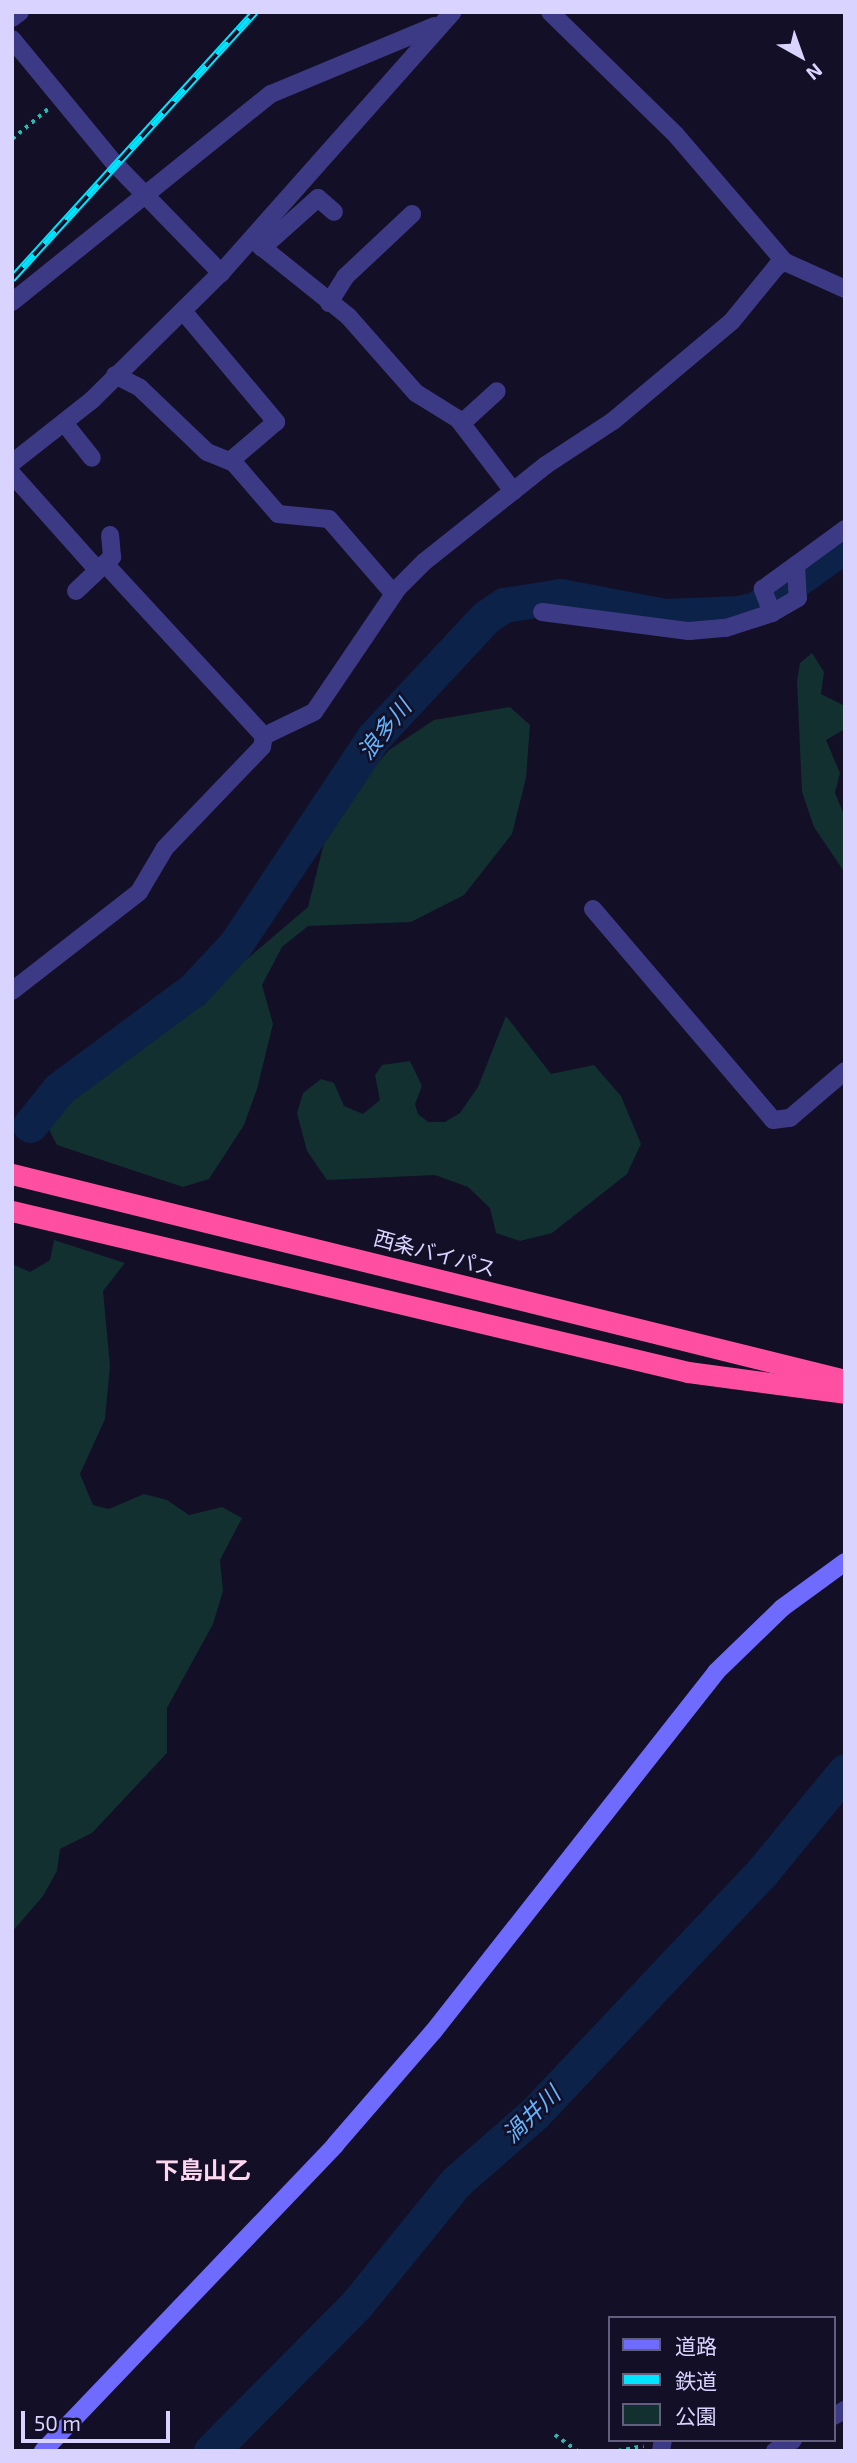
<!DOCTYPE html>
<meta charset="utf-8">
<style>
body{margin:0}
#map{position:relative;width:857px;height:2463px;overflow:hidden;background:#130f26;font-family:"Exo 2","Noto Sans JP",sans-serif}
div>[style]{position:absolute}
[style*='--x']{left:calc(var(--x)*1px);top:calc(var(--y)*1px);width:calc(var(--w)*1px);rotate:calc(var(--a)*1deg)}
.green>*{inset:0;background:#12302f}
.river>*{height:35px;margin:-17.5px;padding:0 17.5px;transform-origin:17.5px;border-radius:17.5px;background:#0c2248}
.path>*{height:3.5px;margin-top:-1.75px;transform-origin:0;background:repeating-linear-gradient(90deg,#2fb8b0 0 3.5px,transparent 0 8.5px)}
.street>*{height:18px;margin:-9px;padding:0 9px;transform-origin:9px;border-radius:9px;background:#3d3a85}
.secondary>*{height:18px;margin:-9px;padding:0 9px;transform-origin:9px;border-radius:9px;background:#6f6bff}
.highway>*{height:21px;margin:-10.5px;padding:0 10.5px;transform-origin:10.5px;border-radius:10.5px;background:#ff4fa3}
.rail>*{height:8px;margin-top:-4px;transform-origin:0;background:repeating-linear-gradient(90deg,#130f26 0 16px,#00e5ff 0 32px);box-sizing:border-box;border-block:2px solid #00e5ff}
span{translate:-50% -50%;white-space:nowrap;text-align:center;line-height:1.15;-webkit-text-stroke:5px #130f26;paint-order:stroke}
.street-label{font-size:21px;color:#d9d4ff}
.water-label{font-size:23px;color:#62b6ff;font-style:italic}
.quarter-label{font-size:24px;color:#ffd6f0;font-weight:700}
.frame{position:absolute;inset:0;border:14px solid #d9d4ff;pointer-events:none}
.legend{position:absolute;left:608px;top:2316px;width:228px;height:126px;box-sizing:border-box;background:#130f26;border:2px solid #625e7d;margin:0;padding:9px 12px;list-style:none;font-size:21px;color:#d9d4ff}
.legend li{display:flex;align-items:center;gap:14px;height:35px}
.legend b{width:35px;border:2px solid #625e7d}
.north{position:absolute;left:766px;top:21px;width:70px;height:70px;-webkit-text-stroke:5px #130f26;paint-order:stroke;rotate:140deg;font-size:19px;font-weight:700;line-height:28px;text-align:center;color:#d9d4ff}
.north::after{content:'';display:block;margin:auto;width:24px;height:32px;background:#d9d4ff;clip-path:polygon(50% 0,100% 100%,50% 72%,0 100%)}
.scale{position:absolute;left:21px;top:2411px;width:149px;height:32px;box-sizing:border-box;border:4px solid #d9d4ff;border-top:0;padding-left:9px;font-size:21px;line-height:24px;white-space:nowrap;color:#d9d4ff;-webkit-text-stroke:5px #130f26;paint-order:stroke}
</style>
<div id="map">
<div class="green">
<i style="clip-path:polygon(812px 653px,824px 672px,821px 694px,845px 706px,845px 729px,826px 740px,840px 773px,835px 793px,845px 817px,845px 873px,814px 827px,802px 792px,797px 681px,800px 663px)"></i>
<i style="clip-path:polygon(510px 707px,530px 725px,526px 778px,512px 834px,464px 895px,411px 922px,308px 926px,282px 947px,262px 985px,273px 1024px,257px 1089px,244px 1125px,209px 1179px,183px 1187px,57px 1145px,46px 1124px,41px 1096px,53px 1079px,183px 985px,211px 956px,247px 959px,308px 907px,324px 843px,356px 788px,389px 750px,434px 720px)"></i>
<i style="clip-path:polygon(506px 1016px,551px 1074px,594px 1065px,621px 1096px,641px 1144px,627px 1174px,552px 1233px,520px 1241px,496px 1233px,490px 1208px,468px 1187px,435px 1175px,327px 1180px,307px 1151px,297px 1113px,303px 1093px,321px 1079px,334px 1083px,344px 1106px,363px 1114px,380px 1100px,375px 1075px,382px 1065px,410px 1061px,422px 1086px,415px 1104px,418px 1114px,428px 1122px,445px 1122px,460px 1113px,478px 1087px)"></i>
<i style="clip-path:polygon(54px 1240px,125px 1263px,103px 1291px,110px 1366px,105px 1419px,80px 1474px,93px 1505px,109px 1509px,144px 1494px,167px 1500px,189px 1515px,222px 1507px,242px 1518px,220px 1560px,223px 1591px,213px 1624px,167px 1708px,167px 1753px,92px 1833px,60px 1849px,57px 1871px,43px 1896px,12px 1932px,12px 1264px,30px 1272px,50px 1260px)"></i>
</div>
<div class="river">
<i style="--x:30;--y:1125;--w:46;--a:-51.1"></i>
<i style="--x:59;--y:1089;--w:167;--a:-36.5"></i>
<i style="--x:193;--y:990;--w:62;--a:-47"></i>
<i style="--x:235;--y:945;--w:249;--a:-56.3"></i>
<i style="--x:373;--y:738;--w:166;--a:-47"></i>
<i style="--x:486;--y:617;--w:22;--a:-34"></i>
<i style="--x:504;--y:605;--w:57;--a:-9.1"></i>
<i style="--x:560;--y:596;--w:107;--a:10.8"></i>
<i style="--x:665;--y:616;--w:74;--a:-2.3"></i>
<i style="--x:739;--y:613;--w:17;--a:-13"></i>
<i style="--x:756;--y:609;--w:110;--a:-35.7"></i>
<i style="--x:211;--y:2451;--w:206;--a:-45.2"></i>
<i style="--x:356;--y:2305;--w:159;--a:-50.9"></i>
<i style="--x:456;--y:2182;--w:105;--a:-41.1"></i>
<i style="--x:535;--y:2113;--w:332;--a:-46.7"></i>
<i style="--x:763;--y:1871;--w:129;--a:-50.6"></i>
</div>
<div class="path">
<i style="--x:12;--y:139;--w:47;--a:-39.8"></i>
<i style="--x:555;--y:2435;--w:28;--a:35"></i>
<i style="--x:618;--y:2451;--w:26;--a:-11"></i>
</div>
<div class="street">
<i style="--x:550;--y:12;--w:176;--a:44.3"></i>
<i style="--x:676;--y:135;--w:167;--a:49.4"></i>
<i style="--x:12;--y:18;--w:10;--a:-37"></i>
<i style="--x:12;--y:39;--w:163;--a:50.5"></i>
<i style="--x:116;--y:165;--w:151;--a:45.8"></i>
<i style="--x:253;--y:240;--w:122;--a:38.7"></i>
<i style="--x:348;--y:316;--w:103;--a:48.6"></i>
<i style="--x:416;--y:393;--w:49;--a:31.8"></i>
<i style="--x:458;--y:419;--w:91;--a:52.6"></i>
<i style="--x:262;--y:248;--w:75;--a:-41.8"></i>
<i style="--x:318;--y:198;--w:21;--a:41"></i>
<i style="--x:12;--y:302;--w:332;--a:-38.8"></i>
<i style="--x:271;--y:94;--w:177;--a:-22.6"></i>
<i style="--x:329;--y:303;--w:31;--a:-58"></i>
<i style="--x:345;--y:277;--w:92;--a:-43.2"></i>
<i style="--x:183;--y:311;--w:145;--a:50"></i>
<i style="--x:276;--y:422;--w:60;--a:139.7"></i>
<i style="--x:115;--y:375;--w:28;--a:27"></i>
<i style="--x:140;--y:388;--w:93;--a:43.7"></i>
<i style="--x:207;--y:452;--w:29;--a:22"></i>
<i style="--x:234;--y:463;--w:67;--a:49.2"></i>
<i style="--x:278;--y:514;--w:51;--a:5.6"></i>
<i style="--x:329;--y:519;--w:99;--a:49.1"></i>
<i style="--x:462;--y:423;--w:47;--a:-42.4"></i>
<i style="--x:65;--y:424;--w:43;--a:51.5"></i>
<i style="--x:12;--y:463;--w:102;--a:-38.2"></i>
<i style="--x:92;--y:400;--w:181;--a:-44.6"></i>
<i style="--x:221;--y:273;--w:349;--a:-48.4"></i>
<i style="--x:12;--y:474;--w:123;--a:48.3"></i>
<i style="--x:94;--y:566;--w:14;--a:4"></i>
<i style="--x:108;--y:567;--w:230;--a:47.3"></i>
<i style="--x:796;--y:565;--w:33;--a:87"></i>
<i style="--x:798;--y:598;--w:30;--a:150"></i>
<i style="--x:772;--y:613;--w:26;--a:-111"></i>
<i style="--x:763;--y:589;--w:41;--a:-36"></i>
<i style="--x:796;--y:565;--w:61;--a:-36.3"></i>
<i style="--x:76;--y:591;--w:50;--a:-43.4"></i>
<i style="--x:112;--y:557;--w:22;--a:-95"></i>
<i style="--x:542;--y:612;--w:148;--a:7.4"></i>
<i style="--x:689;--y:631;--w:37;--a:-5"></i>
<i style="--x:726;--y:628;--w:48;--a:-18.1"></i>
<i style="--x:264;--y:736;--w:55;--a:-25.6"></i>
<i style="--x:314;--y:712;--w:150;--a:-55.9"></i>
<i style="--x:398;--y:588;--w:37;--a:-45"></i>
<i style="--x:424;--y:562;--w:156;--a:-38.5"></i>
<i style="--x:546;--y:465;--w:80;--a:-33.3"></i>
<i style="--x:613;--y:421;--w:155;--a:-40"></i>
<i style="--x:732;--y:321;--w:71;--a:-50.7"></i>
<i style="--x:777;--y:266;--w:9;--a:-27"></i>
<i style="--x:785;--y:262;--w:66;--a:24.2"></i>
<i style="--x:593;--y:909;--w:277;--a:49.5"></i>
<i style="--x:773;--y:1120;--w:17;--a:-7"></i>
<i style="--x:790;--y:1118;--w:72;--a:-40.5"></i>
<i style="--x:12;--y:991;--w:161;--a:-37.9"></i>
<i style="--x:139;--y:892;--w:51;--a:-59.4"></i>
<i style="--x:165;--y:848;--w:140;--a:-46.2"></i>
<i style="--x:262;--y:747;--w:11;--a:-80"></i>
<i style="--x:834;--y:2416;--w:13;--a:-29"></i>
<i style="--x:661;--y:2451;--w:11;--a:-80"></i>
<i style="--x:775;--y:2451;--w:21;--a:-31"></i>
</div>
<div class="secondary">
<i style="--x:43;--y:2451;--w:423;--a:-46.3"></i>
<i style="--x:335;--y:2145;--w:150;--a:-49.1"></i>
<i style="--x:433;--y:2032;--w:458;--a:-51.8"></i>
<i style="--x:716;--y:1672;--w:92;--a:-44.1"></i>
<i style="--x:782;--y:1608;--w:78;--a:-36.1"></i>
</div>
<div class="highway">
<i style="--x:12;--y:1174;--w:858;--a:13.89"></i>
<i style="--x:12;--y:1211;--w:695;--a:13.4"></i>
<i style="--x:688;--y:1372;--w:158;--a:7.6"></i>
</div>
<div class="rail">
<i style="--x:12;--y:279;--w:361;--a:-47.7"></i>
</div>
<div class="street-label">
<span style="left:435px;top:1253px;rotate:15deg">西条バイパス</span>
</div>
<div class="water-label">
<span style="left:384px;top:729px;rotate:-51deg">浪多川</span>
<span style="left:531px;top:2114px;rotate:-44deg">渦井川</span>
</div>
<div class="quarter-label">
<span style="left:203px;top:2170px">下島山乙</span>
</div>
<div class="frame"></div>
<ul class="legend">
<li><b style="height:9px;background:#6f6bff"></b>道路</li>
<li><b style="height:9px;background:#00e5ff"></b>鉄道</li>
<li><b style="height:19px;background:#12302f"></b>公園</li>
</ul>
<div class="north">N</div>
<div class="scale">50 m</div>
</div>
